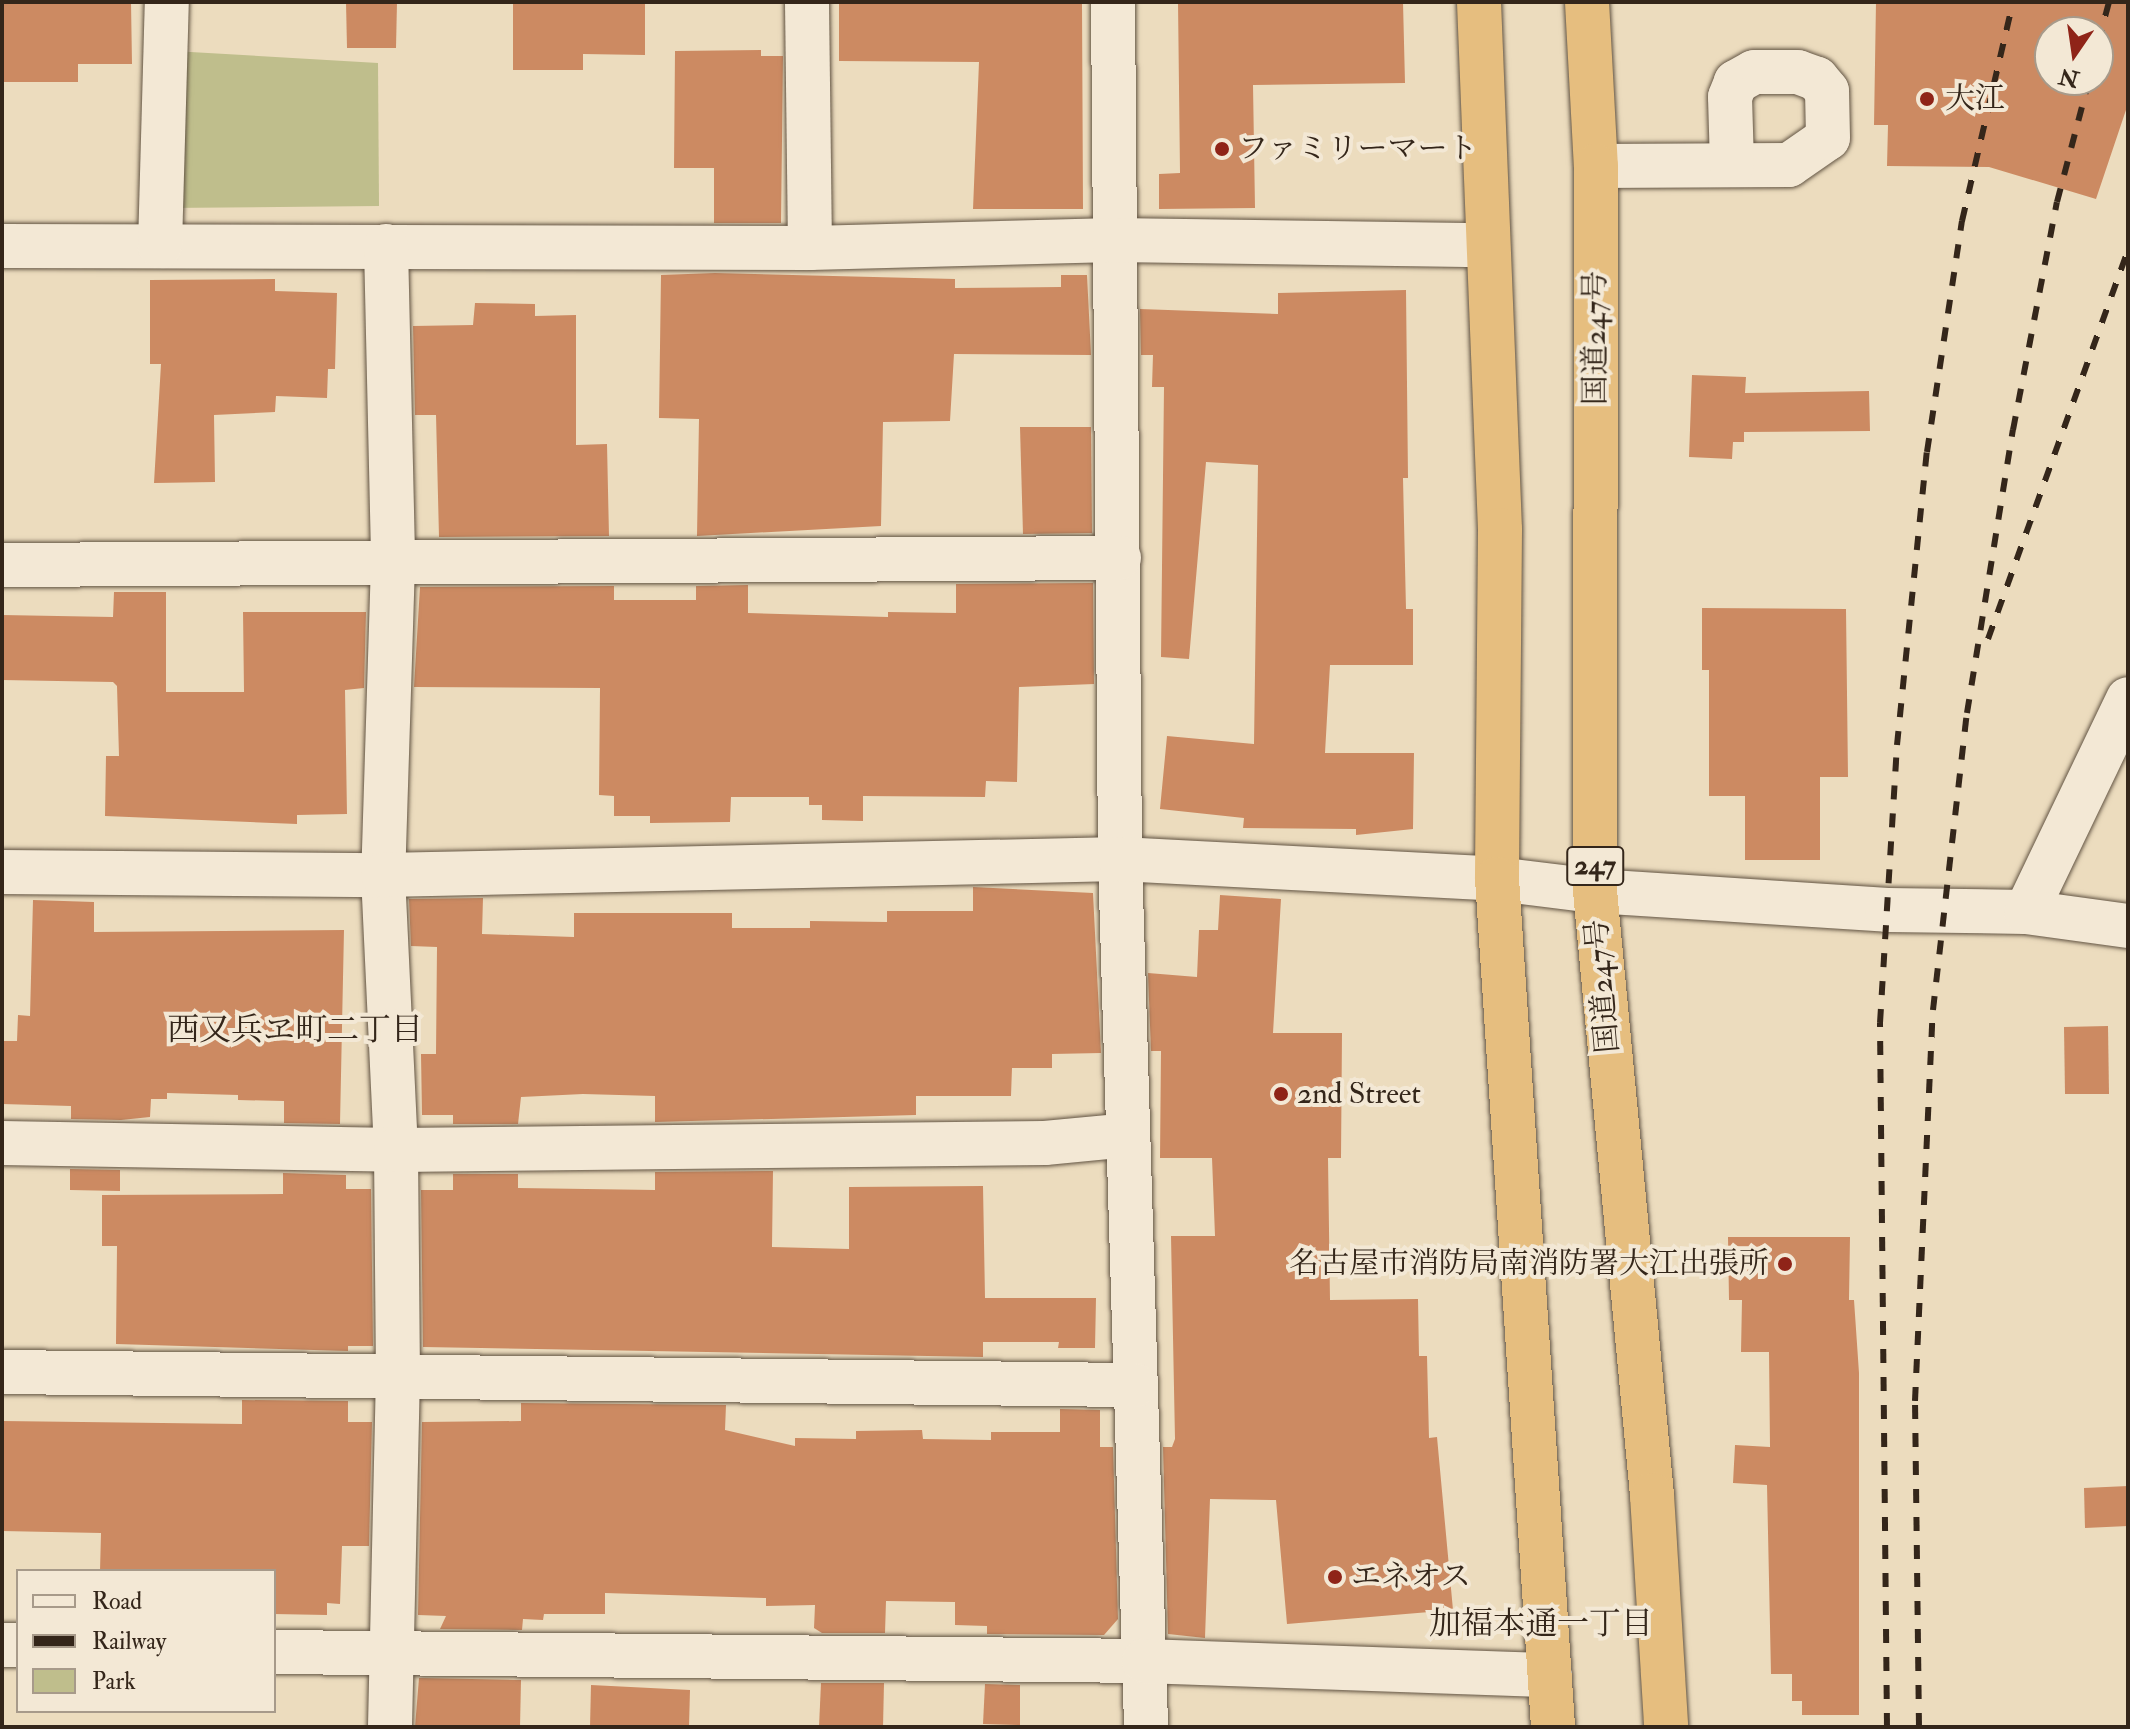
<!DOCTYPE html>
<meta charset="utf-8">
<style>
body{margin:0}
#map{position:relative;width:2130px;height:1729px;overflow:hidden;background:#ecdcbe;font-family:"IM FELL Double Pica","Noto Serif JP",serif}
div>[style]{position:absolute}
[style*='--x']{left:calc(var(--x)*1px);top:calc(var(--y)*1px);width:calc(var(--w)*1px);rotate:calc(var(--a)*1deg)}
.green>*{inset:0;background:#bfbe8c}
.building>*{inset:0;background:#cc8a62}
.roads{filter:drop-shadow(0 0 2px #625443) drop-shadow(0 0 2px #625443)}
.minor>*{height:44px;margin:-22px;padding:0 22px;transform-origin:22px;border-radius:22px;background:#f3e8d5}
.highway>*{height:44px;margin:-22px;padding:0 22px;transform-origin:22px;border-radius:22px;background:#e6be7f}
.rail>*{height:6px;margin-top:-3px;transform-origin:0;background:repeating-linear-gradient(90deg,#34261a 0 14px,transparent 0 28px)}
.dots>*{width:22px;height:22px;translate:-50% -50%;box-sizing:border-box;border:4px solid #f3e8d5;border-radius:50%}
span{translate:-50% -50%;white-space:nowrap;text-align:center;line-height:1.15;-webkit-text-stroke:8px #f3e8d5;paint-order:stroke}
.shield-label span{padding:2px 6px;background:#f3e8d5;border:2px solid;border-radius:6px;-webkit-text-stroke-width:0}
.shield-label{font-size:28px;color:#34261a;font-weight:700}
.poi-label{font-size:30px;color:#34261a}
.left{translate:0 -50%;text-align:left}
.right{translate:-100% -50%;text-align:right}
.street-label{font-size:30px;color:#34261a}
.neighbourhood-label{font-size:32px;color:#34261a}
.frame{position:absolute;inset:0;border:4px solid #34261a;pointer-events:none}
.legend{position:absolute;left:16px;top:1569px;width:260px;height:144px;box-sizing:border-box;background:#f3e8d5;border:2px solid #a79a8a;margin:0;padding:10px 14px;list-style:none;font-size:24px;color:#34261a}
.legend li{display:flex;align-items:center;gap:16px;height:40px}
.legend b{width:40px;border:2px solid #a79a8a}
.north{position:absolute;left:2034px;top:16px;width:80px;height:80px;box-sizing:border-box;background:#f3e8d5;border:2px solid #a79a8a;border-radius:50%;rotate:193deg;font-size:22px;font-weight:700;line-height:32px;text-align:center;color:#34261a}
.north::after{content:'';display:block;margin:auto;width:28px;height:36px;background:#8f2418;clip-path:polygon(50% 0,100% 100%,50% 72%,0 100%)}
</style>
<div id="map">
<div class="green">
<i style="clip-path:polygon(173px 51px,378px 63px,379px 206px,166px 208px)"></i>
</div>
<div class="building">
<i style="clip-path:polygon(2px 2px,131px 2px,132px 64px,78px 64px,78px 82px,2px 82px)"></i>
<i style="clip-path:polygon(346px 2px,397px 2px,396px 48px,347px 48px)"></i>
<i style="clip-path:polygon(513px 2px,645px 2px,645px 55px,583px 54px,583px 70px,513px 70px)"></i>
<i style="clip-path:polygon(839px 2px,1082px 2px,1083px 209px,973px 209px,979px 62px,839px 61px)"></i>
<i style="clip-path:polygon(1178px 2px,1403px 2px,1405px 83px,1253px 85px,1255px 208px,1159px 209px,1159px 174px,1180px 173px)"></i>
<i style="clip-path:polygon(evenodd,1876px 2px,2128px 2px,2128px 104px,2096px 199px,1989px 167px,1887px 166px,1888px 125px,1874px 125px,1876px 2px,2050px 32px,2098px 32px,2098px 80px,2050px 80px,2050px 32px)"></i>
<i style="clip-path:polygon(761px 50px,761px 56px,783px 56px,781px 223px,714px 223px,714px 168px,674px 168px,675px 51px)"></i>
<i style="clip-path:polygon(715px 273px,955px 279px,955px 288px,1061px 287px,1061px 275px,1087px 275px,1091px 355px,954px 354px,950px 421px,883px 422px,881px 526px,697px 536px,699px 419px,659px 418px,661px 275px)"></i>
<i style="clip-path:polygon(275px 279px,275px 291px,337px 293px,335px 369px,328px 369px,327px 398px,276px 396px,275px 412px,214px 415px,215px 482px,154px 483px,161px 364px,150px 364px,150px 280px)"></i>
<i style="clip-path:polygon(1406px 290px,1408px 478px,1403px 478px,1406px 609px,1413px 609px,1413px 665px,1330px 665px,1325px 753px,1414px 753px,1413px 829px,1356px 835px,1356px 829px,1243px 828px,1244px 818px,1160px 809px,1167px 736px,1254px 744px,1258px 465px,1206px 462px,1189px 659px,1161px 657px,1164px 387px,1152px 387px,1153px 355px,1141px 355px,1140px 309px,1278px 314px,1278px 293px)"></i>
<i style="clip-path:polygon(475px 303px,535px 304px,535px 316px,576px 315px,576px 445px,607px 444px,609px 536px,439px 537px,436px 415px,415px 415px,413px 326px,473px 325px)"></i>
<i style="clip-path:polygon(1692px 375px,1746px 377px,1745px 393px,1869px 391px,1870px 431px,1744px 432px,1744px 442px,1733px 442px,1732px 459px,1689px 457px)"></i>
<i style="clip-path:polygon(1020px 427px,1091px 427px,1092px 533px,1023px 534px)"></i>
<i style="clip-path:polygon(1093px 583px,1094px 684px,1019px 687px,1017px 782px,986px 781px,985px 797px,863px 796px,863px 821px,822px 820px,822px 805px,809px 805px,809px 797px,731px 797px,730px 822px,650px 823px,650px 816px,614px 816px,614px 796px,599px 795px,600px 688px,414px 687px,420px 587px,614px 586px,614px 600px,696px 600px,696px 586px,748px 585px,748px 613px,888px 617px,888px 612px,956px 613px,956px 584px)"></i>
<i style="clip-path:polygon(114px 592px,166px 592px,166px 692px,244px 692px,243px 612px,366px 612px,364px 688px,345px 690px,347px 814px,297px 815px,297px 824px,105px 816px,106px 756px,119px 756px,117px 686px,113px 682px,2px 680px,2px 615px,113px 617px)"></i>
<i style="clip-path:polygon(1702px 608px,1846px 609px,1848px 777px,1820px 777px,1820px 860px,1745px 860px,1745px 796px,1709px 796px,1709px 670px,1702px 670px)"></i>
<i style="clip-path:polygon(973px 887px,1093px 893px,1101px 1053px,1052px 1054px,1052px 1068px,1012px 1068px,1011px 1096px,916px 1096px,916px 1115px,655px 1122px,655px 1096px,583px 1094px,521px 1097px,518px 1124px,453px 1124px,453px 1115px,422px 1115px,421px 1054px,436px 1054px,437px 947px,411px 946px,409px 899px,483px 898px,482px 934px,574px 937px,574px 913px,732px 913px,732px 928px,810px 928px,810px 921px,887px 922px,887px 911px,973px 911px)"></i>
<i style="clip-path:polygon(1220px 895px,1281px 899px,1273px 1033px,1342px 1033px,1341px 1158px,1328px 1158px,1330px 1300px,1418px 1299px,1419px 1356px,1427px 1356px,1429px 1438px,1437px 1437px,1453px 1610px,1287px 1624px,1276px 1500px,1210px 1499px,1205px 1638px,1168px 1634px,1163px 1447px,1172px 1447px,1175px 1439px,1171px 1236px,1215px 1236px,1212px 1158px,1160px 1158px,1161px 1051px,1151px 1051px,1148px 973px,1197px 977px,1199px 930px,1218px 930px)"></i>
<i style="clip-path:polygon(33px 900px,94px 902px,94px 932px,344px 930px,340px 1124px,284px 1123px,284px 1101px,238px 1100px,238px 1095px,167px 1093px,167px 1099px,151px 1099px,150px 1117px,121px 1120px,71px 1119px,71px 1106px,2px 1104px,2px 1041px,17px 1041px,18px 1015px,30px 1016px)"></i>
<i style="clip-path:polygon(2108px 1026px,2109px 1094px,2065px 1094px,2064px 1027px)"></i>
<i style="clip-path:polygon(70px 1169px,120px 1170px,120px 1191px,70px 1190px)"></i>
<i style="clip-path:polygon(773px 1171px,772px 1247px,849px 1249px,849px 1187px,983px 1186px,985px 1298px,1096px 1298px,1095px 1348px,1058px 1348px,1059px 1342px,983px 1342px,983px 1357px,423px 1347px,421px 1190px,453px 1190px,453px 1174px,518px 1174px,518px 1188px,655px 1190px,655px 1172px)"></i>
<i style="clip-path:polygon(283px 1173px,346px 1175px,346px 1189px,371px 1189px,373px 1346px,348px 1346px,348px 1351px,116px 1344px,117px 1246px,102px 1246px,102px 1195px,283px 1194px)"></i>
<i style="clip-path:polygon(1728px 1237px,1850px 1237px,1849px 1300px,1854px 1300px,1859px 1373px,1859px 1715px,1802px 1715px,1802px 1701px,1792px 1701px,1792px 1674px,1771px 1674px,1767px 1485px,1733px 1483px,1735px 1445px,1770px 1447px,1769px 1352px,1741px 1352px,1742px 1300px,1729px 1300px)"></i>
<i style="clip-path:polygon(242px 1400px,348px 1401px,348px 1422px,372px 1422px,369px 1546px,342px 1546px,340px 1604px,327px 1603px,327px 1615px,274px 1614px,274px 1571px,100px 1571px,101px 1533px,2px 1531px,2px 1421px,242px 1424px)"></i>
<i style="clip-path:polygon(521px 1403px,726px 1405px,725px 1430px,795px 1446px,795px 1438px,856px 1439px,856px 1431px,922px 1430px,923px 1439px,991px 1440px,991px 1432px,1060px 1432px,1060px 1409px,1100px 1410px,1100px 1447px,1113px 1447px,1118px 1619px,1104px 1635px,987px 1634px,987px 1626px,955px 1625px,955px 1602px,886px 1601px,885px 1633px,822px 1633px,814px 1628px,815px 1605px,766px 1606px,766px 1598px,605px 1593px,605px 1614px,544px 1614px,543px 1620px,523px 1619px,522px 1630px,440px 1629px,446px 1616px,418px 1615px,422px 1422px,521px 1421px)"></i>
<i style="clip-path:polygon(2128px 1486px,2128px 1526px,2085px 1528px,2084px 1488px)"></i>
<i style="clip-path:polygon(419px 1678px,521px 1680px,520px 1727px,415px 1727px)"></i>
<i style="clip-path:polygon(821px 1683px,884px 1683px,883px 1727px,819px 1727px)"></i>
<i style="clip-path:polygon(985px 1684px,1020px 1685px,1020px 1725px,983px 1724px)"></i>
<i style="clip-path:polygon(591px 1685px,690px 1690px,689px 1727px,590px 1727px)"></i>
</div>
<div class="roads">
<div class="minor">
<i style="--x:807;--y:2;--w:246;--a:89.3"></i>
<i style="--x:1113;--y:2;--w:857;--a:89.53"></i>
<i style="--x:1120;--y:859;--w:868;--a:88.28"></i>
<i style="--x:1596;--y:166;--w:193;--a:-0.3"></i>
<i style="--x:1789;--y:165;--w:47;--a:-34.7"></i>
<i style="--x:1828;--y:138;--w:47;--a:-91.2"></i>
<i style="--x:1827;--y:91;--w:16;--a:-130"></i>
<i style="--x:1817;--y:79;--w:20;--a:-160"></i>
<i style="--x:1798;--y:72;--w:44;--a:180"></i>
<i style="--x:1754;--y:72;--w:21;--a:151"></i>
<i style="--x:1736;--y:82;--w:16;--a:112"></i>
<i style="--x:1730;--y:97;--w:68;--a:88.3"></i>
<i style="--x:2;--y:246;--w:808;--a:0.14"></i>
<i style="--x:810;--y:248;--w:304;--a:-1.5"></i>
<i style="--x:1114;--y:240;--w:371;--a:0.8"></i>
<i style="--x:160;--y:246;--w:244;--a:-88.4"></i>
<i style="--x:386;--y:246;--w:317;--a:88.7"></i>
<i style="--x:393;--y:563;--w:312;--a:91.8"></i>
<i style="--x:383;--y:875;--w:275;--a:87.3"></i>
<i style="--x:396;--y:1150;--w:224;--a:89.5"></i>
<i style="--x:398;--y:1374;--w:353;--a:91.3"></i>
<i style="--x:2;--y:565;--w:1117;--a:-0.36"></i>
<i style="--x:2;--y:872;--w:381;--a:0.5"></i>
<i style="--x:383;--y:875;--w:737;--a:-1.24"></i>
<i style="--x:1120;--y:859;--w:378;--a:3"></i>
<i style="--x:1497;--y:879;--w:99;--a:7"></i>
<i style="--x:1595;--y:891;--w:293;--a:3.7"></i>
<i style="--x:1887;--y:910;--w:139;--a:0.8"></i>
<i style="--x:2026;--y:912;--w:236;--a:-64.4"></i>
<i style="--x:2026;--y:912;--w:103;--a:7.8"></i>
<i style="--x:2;--y:1143;--w:394;--a:1"></i>
<i style="--x:396;--y:1150;--w:649;--a:-0.62"></i>
<i style="--x:1045;--y:1143;--w:83;--a:-5.5"></i>
<i style="--x:2;--y:1372;--w:1133;--a:0.66"></i>
<i style="--x:2;--y:1645;--w:16;--a:0"></i>
<i style="--x:274;--y:1652;--w:870;--a:0.59"></i>
<i style="--x:1144;--y:1661;--w:406;--a:2"></i>
</div>
<div class="highway">
<i style="--x:1479;--y:2;--w:528;--a:87.72"></i>
<i style="--x:1500;--y:530;--w:349;--a:90.5"></i>
<i style="--x:1497;--y:879;--w:850;--a:86.22"></i>
<i style="--x:1587;--y:2;--w:164;--a:86.9"></i>
<i style="--x:1596;--y:166;--w:725;--a:90.08"></i>
<i style="--x:1595;--y:891;--w:607;--a:84.61"></i>
<i style="--x:1652;--y:1495;--w:232;--a:86.5"></i>
</div>
</div>
<div class="rail">
<i style="--x:2098;--y:43;--w:42;--a:-75"></i>
<i style="--x:1988;--y:639;--w:412;--a:-70.2"></i>
<i style="--x:1887;--y:1727;--w:704;--a:-90.57"></i>
<i style="--x:1880;--y:1023;--w:279;--a:-86.5"></i>
<i style="--x:1897;--y:745;--w:295;--a:-84.2"></i>
<i style="--x:1927;--y:452;--w:234;--a:-81.4"></i>
<i style="--x:1962;--y:221;--w:225;--a:-76.9"></i>
<i style="--x:1919;--y:1727;--w:326;--a:-90.7"></i>
<i style="--x:1915;--y:1401;--w:391;--a:-87.4"></i>
<i style="--x:1933;--y:1010;--w:299;--a:-83.5"></i>
<i style="--x:1967;--y:713;--w:287;--a:-80.8"></i>
<i style="--x:2013;--y:430;--w:232;--a:-79.1"></i>
<i style="--x:2057;--y:202;--w:126;--a:-75.3"></i>
</div>
<div class="dots">
<i style="left:1927px;top:99px;background:#8f2418"></i>
<i style="left:1222px;top:149px;background:#8f2418"></i>
<i style="left:1281px;top:1094px;background:#8f2418"></i>
<i style="left:1785px;top:1264px;background:#8f2418"></i>
<i style="left:1335px;top:1577px;background:#8f2418"></i>
</div>
<div class="shield-label">
<span style="left:1595px;top:866px">247</span>
</div>
<div class="poi-label">
<span class="left" style="left:1945px;top:99px">大江</span>
<span class="left" style="left:1238px;top:149px">ファミリーマート</span>
<span class="left" style="left:1297px;top:1094px">2nd Street</span>
<span class="right" style="left:1769px;top:1264px">名古屋市消防局南消防署大江出張所</span>
<span class="left" style="left:1351px;top:1577px">エネオス</span>
</div>
<div class="street-label">
<span style="left:1596px;top:338px;rotate:-90deg">国道247号</span>
<span style="left:1603px;top:986px;rotate:-95deg">国道247号</span>
</div>
<div class="neighbourhood-label">
<span style="left:295px;top:1030px">西又兵ヱ町二丁目</span>
<span style="left:1541px;top:1624px">加福本通一丁目</span>
</div>
<div class="frame"></div>
<ul class="legend">
<li><b style="height:10px;background:#f3e8d5"></b>Road</li>
<li><b style="height:10px;background:#34261a"></b>Railway</li>
<li><b style="height:22px;background:#bfbe8c"></b>Park</li>
</ul>
<div class="north">N</div>
</div>
